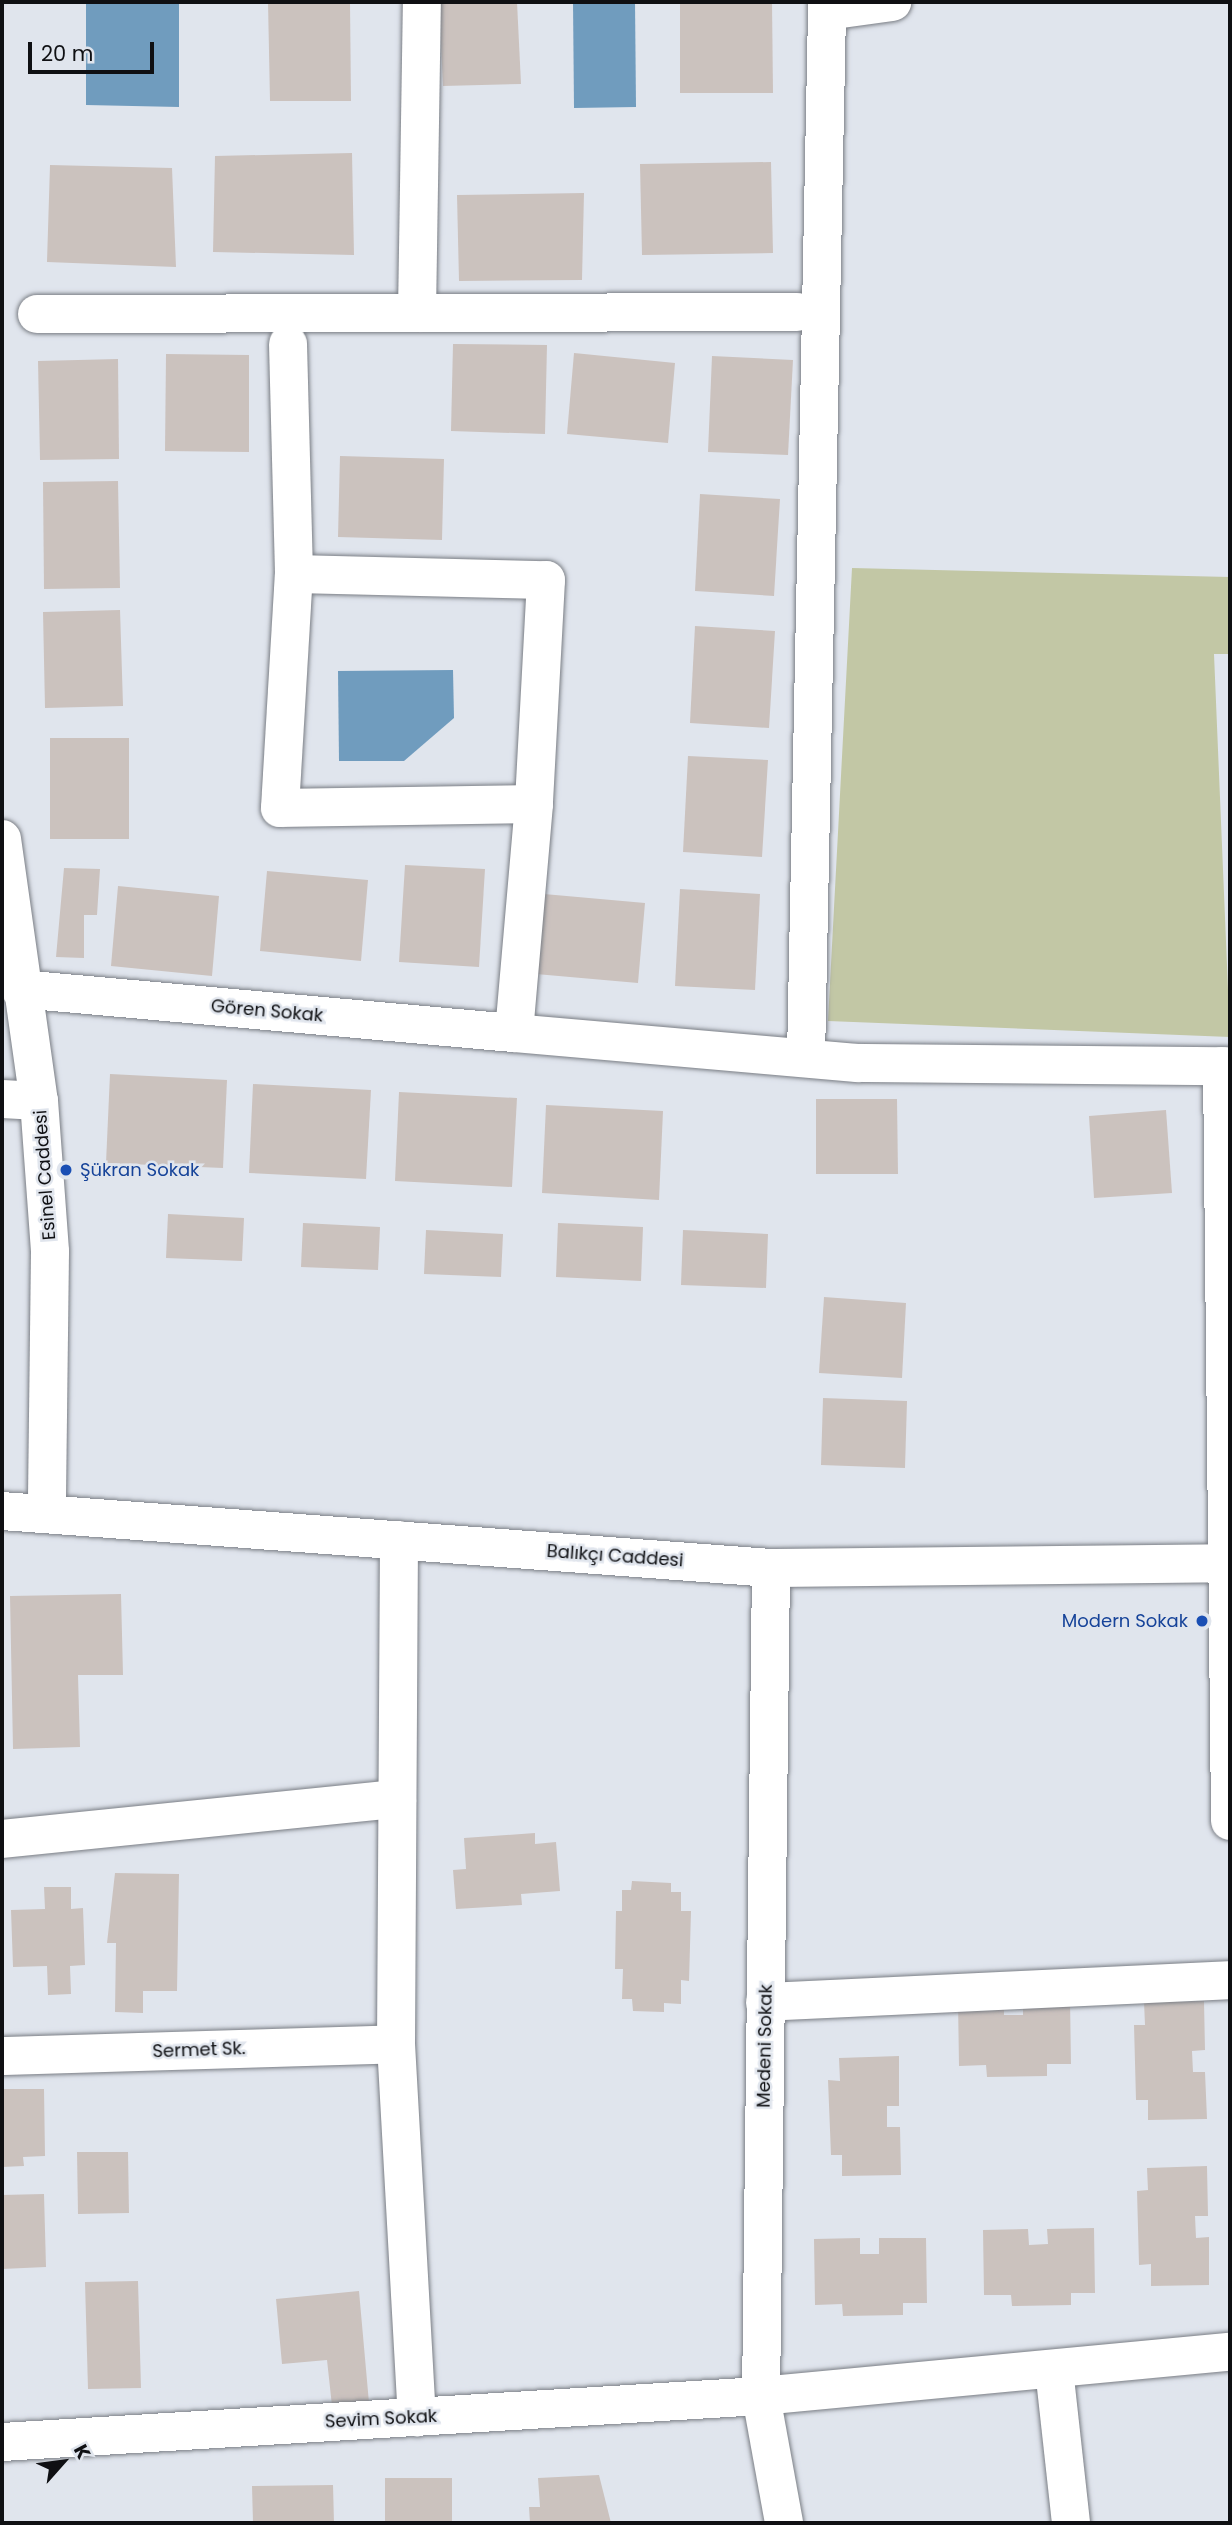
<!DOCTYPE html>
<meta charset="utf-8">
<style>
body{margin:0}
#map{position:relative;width:1232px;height:2525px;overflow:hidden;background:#e0e5ed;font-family:Poppins,sans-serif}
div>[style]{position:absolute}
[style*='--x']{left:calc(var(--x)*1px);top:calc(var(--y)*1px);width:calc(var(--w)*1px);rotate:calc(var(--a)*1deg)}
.green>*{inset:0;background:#c2c7a5}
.water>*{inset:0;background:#709cbe}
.building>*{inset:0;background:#cbc2be}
.roads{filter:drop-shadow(0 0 2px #7a7e85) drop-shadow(0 0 2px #7a7e85)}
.minor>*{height:38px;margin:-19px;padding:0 19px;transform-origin:19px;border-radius:19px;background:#fff}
.major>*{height:38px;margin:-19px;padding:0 19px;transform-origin:19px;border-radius:19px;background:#fff}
.dots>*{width:19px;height:19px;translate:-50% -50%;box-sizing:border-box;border:4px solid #e0e5ed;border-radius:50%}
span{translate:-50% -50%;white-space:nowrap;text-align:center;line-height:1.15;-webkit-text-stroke:5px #e0e5ed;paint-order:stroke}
.street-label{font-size:18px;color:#0f1013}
.transit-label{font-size:18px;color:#164399}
.left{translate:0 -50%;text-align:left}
.right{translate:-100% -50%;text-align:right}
.frame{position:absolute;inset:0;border:4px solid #0f1013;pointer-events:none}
.north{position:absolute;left:28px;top:2427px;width:70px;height:70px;-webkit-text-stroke:5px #e0e5ed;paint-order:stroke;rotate:62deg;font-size:19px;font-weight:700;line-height:28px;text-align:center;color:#0f1013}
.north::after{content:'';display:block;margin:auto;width:24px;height:32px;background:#0f1013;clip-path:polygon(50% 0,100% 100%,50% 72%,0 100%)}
.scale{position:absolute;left:28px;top:42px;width:126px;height:32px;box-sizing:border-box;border:4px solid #0f1013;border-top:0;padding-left:9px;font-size:21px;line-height:24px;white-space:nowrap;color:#0f1013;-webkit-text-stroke:5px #e0e5ed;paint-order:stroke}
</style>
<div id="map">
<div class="green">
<i style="clip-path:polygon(852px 568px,1230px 577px,1230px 654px,1214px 654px,1230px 1037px,828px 1021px)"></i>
</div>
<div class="water">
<i style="clip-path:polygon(86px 2px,179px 2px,179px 107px,86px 105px)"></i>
<i style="clip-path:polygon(573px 2px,635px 2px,636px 107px,574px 108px)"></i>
<i style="clip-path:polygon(453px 670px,454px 718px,404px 761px,339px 761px,338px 671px)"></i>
</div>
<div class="building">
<i style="clip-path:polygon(268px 2px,350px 2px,351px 101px,270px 101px)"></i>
<i style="clip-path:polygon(439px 2px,517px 2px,521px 84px,443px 86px)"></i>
<i style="clip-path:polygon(680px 2px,772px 2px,773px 93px,680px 93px)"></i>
<i style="clip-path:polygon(352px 153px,354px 255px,213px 252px,215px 156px)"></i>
<i style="clip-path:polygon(771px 162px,773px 253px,642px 255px,640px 164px)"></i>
<i style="clip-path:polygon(50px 165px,172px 168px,176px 267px,47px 262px)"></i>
<i style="clip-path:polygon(584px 193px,582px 280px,459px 281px,457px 195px)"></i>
<i style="clip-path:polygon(453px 344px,547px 345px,545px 434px,451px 431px)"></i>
<i style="clip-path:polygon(574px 353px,675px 363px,668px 443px,567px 434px)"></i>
<i style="clip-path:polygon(166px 354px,249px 355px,249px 452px,165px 451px)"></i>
<i style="clip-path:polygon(712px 356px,793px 360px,788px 455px,708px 452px)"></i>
<i style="clip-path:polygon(118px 359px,119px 459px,40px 460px,38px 361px)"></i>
<i style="clip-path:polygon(340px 456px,444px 459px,442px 540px,338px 537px)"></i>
<i style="clip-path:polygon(118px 481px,120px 588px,44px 589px,43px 482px)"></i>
<i style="clip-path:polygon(700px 494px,780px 499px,774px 596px,695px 591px)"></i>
<i style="clip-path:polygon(120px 610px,123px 706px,45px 708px,43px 612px)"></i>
<i style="clip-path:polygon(695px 626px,775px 631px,769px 728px,690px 723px)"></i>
<i style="clip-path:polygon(50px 738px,129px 738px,129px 839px,50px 839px)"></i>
<i style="clip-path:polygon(688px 756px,768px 760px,762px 857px,683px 852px)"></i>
<i style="clip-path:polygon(405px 865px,485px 869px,479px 967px,399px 962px)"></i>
<i style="clip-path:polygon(64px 868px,100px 869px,97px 915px,84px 915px,84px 958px,56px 957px)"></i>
<i style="clip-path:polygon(267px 871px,368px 880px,361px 961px,260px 951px)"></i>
<i style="clip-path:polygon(118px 886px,219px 896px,212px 976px,111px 966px)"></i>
<i style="clip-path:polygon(680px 889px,760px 894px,755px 990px,675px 986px)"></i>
<i style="clip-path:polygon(544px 894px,645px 903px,638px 983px,536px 974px)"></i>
<i style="clip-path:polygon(110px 1074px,227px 1080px,223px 1168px,106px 1163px)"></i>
<i style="clip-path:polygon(253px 1084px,371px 1090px,366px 1179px,249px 1173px)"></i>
<i style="clip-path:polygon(399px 1092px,517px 1098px,512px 1187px,395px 1181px)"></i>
<i style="clip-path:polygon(816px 1099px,897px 1099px,898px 1174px,816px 1174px)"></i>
<i style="clip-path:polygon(546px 1105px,663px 1111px,659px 1200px,542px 1193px)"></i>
<i style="clip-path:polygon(1166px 1110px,1172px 1193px,1094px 1198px,1089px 1116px)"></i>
<i style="clip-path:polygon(168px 1214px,244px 1218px,242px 1261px,166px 1258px)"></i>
<i style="clip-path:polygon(303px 1223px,380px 1227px,378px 1270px,301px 1267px)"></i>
<i style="clip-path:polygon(558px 1223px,643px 1227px,641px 1281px,556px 1277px)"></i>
<i style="clip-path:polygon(426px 1230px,503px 1234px,501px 1277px,424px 1274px)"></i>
<i style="clip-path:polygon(683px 1230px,768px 1234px,766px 1288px,681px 1285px)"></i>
<i style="clip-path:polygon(824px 1297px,906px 1303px,902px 1378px,819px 1373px)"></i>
<i style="clip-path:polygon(823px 1398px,907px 1401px,905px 1468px,821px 1465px)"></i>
<i style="clip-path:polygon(121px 1594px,123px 1675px,78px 1675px,80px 1747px,13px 1749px,10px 1596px)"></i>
<i style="clip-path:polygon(535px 1833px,535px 1844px,556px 1842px,560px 1891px,521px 1894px,522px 1905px,456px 1909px,453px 1870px,466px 1869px,464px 1838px)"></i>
<i style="clip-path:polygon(115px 1873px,179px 1874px,177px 1991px,143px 1991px,143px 2013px,115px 2012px,116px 1943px,107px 1943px)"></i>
<i style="clip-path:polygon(632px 1881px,671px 1883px,671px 1892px,681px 1892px,681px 1911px,691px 1911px,689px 1981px,681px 1980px,681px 2004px,664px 2003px,664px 2012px,633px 2011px,632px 1999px,622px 1999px,623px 1969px,615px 1969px,616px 1911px,622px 1911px,622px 1890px,631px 1890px)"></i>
<i style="clip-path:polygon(44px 1887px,71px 1887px,71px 1909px,83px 1908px,85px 1965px,70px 1966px,71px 1994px,48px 1995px,47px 1966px,13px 1967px,11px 1910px,45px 1909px)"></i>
<i style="clip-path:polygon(1004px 1999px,1004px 2015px,1023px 2015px,1023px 1999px,1070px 1999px,1071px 2064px,1047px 2064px,1047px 2076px,987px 2077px,986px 2065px,959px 2066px,958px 2000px)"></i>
<i style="clip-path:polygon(1204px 2001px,1205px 2050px,1192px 2051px,1193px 2072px,1205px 2072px,1207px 2119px,1148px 2120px,1148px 2100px,1136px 2100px,1134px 2025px,1145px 2025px,1144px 2002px)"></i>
<i style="clip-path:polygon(899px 2056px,899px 2106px,887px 2106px,887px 2127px,900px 2127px,901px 2175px,842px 2176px,842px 2155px,831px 2155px,828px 2080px,840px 2081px,839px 2058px)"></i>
<i style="clip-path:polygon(2px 2089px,44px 2089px,45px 2156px,23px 2157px,24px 2166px,2px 2167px)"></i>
<i style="clip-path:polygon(77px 2152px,128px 2152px,129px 2213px,78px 2214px)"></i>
<i style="clip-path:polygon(1207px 2166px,1208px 2216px,1195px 2216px,1196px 2238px,1209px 2237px,1209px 2285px,1151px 2286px,1151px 2264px,1139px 2265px,1137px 2191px,1148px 2190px,1147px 2168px)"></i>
<i style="clip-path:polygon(44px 2194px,46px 2267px,2px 2269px,2px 2195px)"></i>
<i style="clip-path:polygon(1094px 2228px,1095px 2293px,1071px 2293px,1071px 2305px,1012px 2306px,1011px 2295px,984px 2295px,983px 2230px,1028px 2229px,1029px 2245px,1048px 2244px,1047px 2229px)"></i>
<i style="clip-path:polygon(860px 2238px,860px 2254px,879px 2254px,879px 2238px,926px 2238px,927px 2303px,903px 2303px,903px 2315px,843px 2316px,842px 2304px,815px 2305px,814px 2239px)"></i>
<i style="clip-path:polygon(138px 2281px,141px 2388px,88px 2389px,85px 2282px)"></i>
<i style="clip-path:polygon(359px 2291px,369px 2403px,332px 2406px,327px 2360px,282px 2364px,276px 2299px)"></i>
<i style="clip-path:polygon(599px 2475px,611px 2523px,530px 2523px,529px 2507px,540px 2507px,538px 2478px)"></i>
<i style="clip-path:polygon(385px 2478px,452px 2478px,452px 2523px,385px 2523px)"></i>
<i style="clip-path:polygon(333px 2485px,334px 2523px,253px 2523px,252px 2486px)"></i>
</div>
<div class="roads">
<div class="minor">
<i style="--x:827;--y:2;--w:9;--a:90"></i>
<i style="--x:827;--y:11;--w:66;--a:-7.9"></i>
<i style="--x:417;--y:313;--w:311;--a:-89.1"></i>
<i style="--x:37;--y:314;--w:760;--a:-0.15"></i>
<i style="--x:288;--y:344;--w:230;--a:88.5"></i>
<i style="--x:534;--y:804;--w:254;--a:179.1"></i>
<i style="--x:280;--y:808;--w:234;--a:-86.6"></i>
<i style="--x:294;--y:574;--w:252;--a:1.4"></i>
<i style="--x:546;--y:580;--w:224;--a:93.1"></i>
<i style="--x:534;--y:804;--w:230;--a:95"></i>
<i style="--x:514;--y:1033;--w:345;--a:5"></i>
<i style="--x:858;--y:1063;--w:372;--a:0.5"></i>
<i style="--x:2;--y:839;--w:265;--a:82"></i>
<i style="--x:39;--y:1101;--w:151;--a:85.8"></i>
<i style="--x:50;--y:1252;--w:261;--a:90.7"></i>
<i style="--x:20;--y:989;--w:496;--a:5.1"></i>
<i style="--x:806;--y:1058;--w:1047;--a:-88.85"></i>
<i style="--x:1222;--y:1066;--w:755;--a:89.39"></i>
<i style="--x:2;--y:1099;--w:37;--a:3"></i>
<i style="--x:399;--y:1540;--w:504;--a:90.34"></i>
<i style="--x:396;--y:2044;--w:374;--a:86.8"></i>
<i style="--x:771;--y:1568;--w:828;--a:90.69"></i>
<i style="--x:761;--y:2396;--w:129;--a:79.7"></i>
<i style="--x:2;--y:1839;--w:397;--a:-5.8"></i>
<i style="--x:765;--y:2002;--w:466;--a:-2.7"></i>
<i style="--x:2;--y:2056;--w:394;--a:-1.7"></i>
<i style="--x:1054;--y:2369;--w:155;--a:83.7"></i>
<i style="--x:2;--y:2442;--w:760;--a:-3.47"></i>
<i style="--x:761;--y:2396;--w:471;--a:-5.4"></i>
</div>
<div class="major">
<i style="--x:2;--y:1511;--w:771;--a:4.24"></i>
<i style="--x:771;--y:1568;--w:459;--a:-0.6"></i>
</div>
</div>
<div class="dots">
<i style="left:66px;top:1170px;background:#1a4fb4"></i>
<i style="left:1202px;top:1621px;background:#1a4fb4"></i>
</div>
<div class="street-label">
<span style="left:267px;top:1011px;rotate:5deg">Gören Sokak</span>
<span style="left:45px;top:1175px;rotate:-94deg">Esinel Caddesi</span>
<span style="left:615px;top:1556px;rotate:4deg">Balıkçı Caddesi</span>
<span style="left:765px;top:2046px;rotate:-89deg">Medeni Sokak</span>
<span style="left:199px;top:2050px;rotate:-2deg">Sermet Sk.</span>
<span style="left:381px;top:2419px;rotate:-3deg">Sevim Sokak</span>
</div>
<div class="transit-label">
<span class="left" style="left:80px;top:1170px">Şükran Sokak</span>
<span class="right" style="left:1188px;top:1621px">Modern Sokak</span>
</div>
<div class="frame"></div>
<div class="north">K</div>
<div class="scale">20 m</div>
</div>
